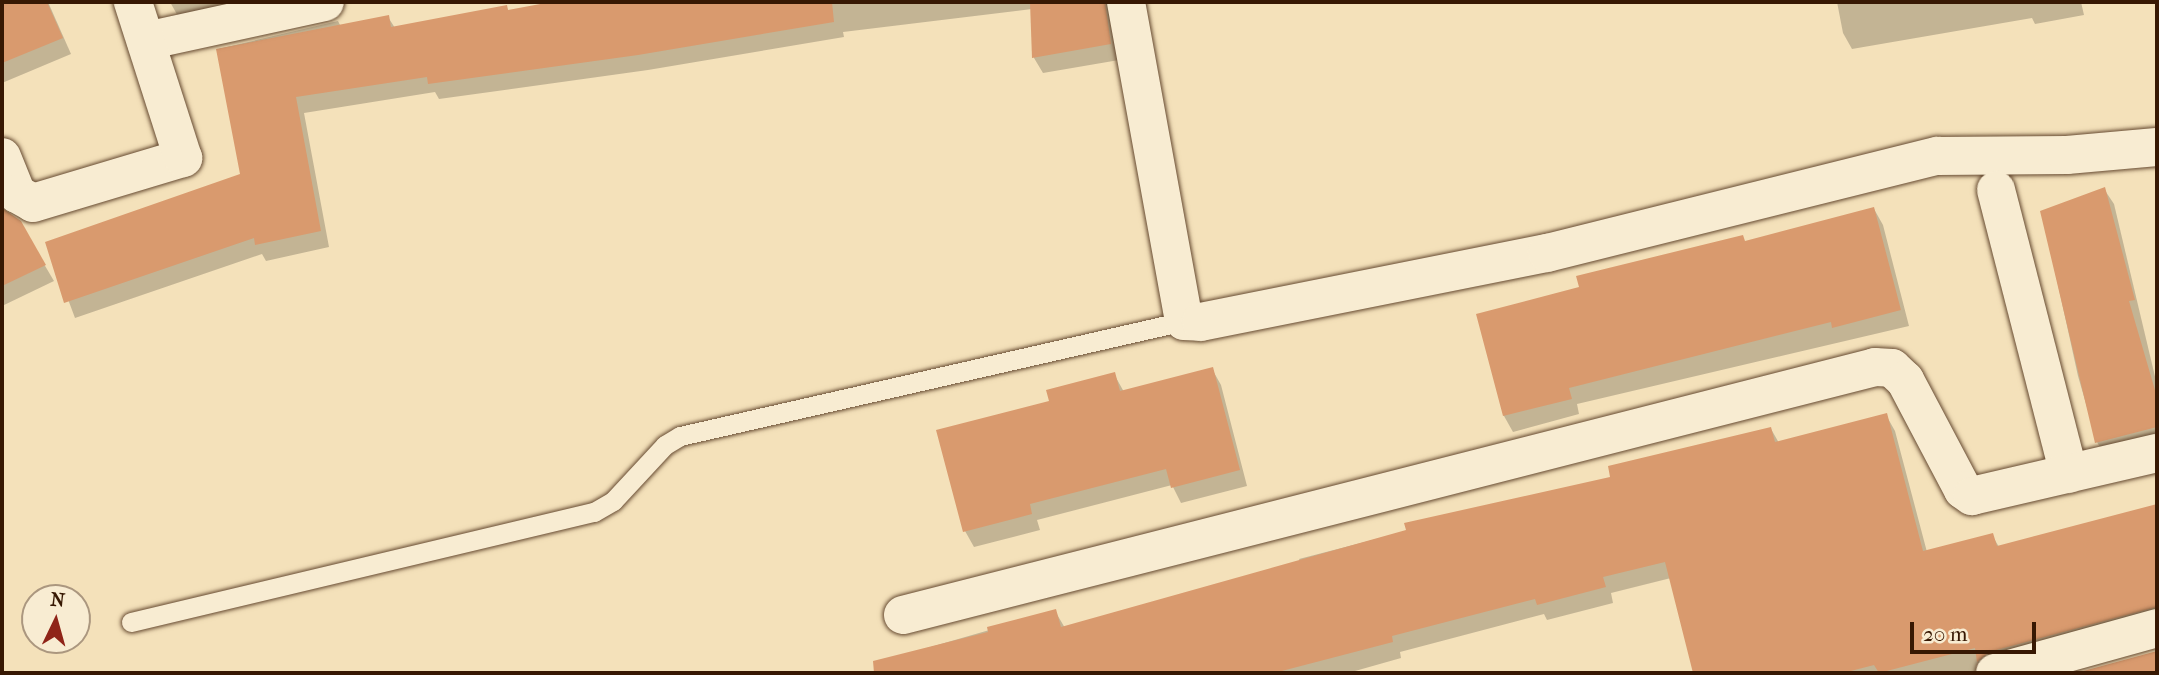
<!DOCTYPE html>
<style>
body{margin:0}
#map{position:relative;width:2159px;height:675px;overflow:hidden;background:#f4e1ba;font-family:"IM FELL French Canon",serif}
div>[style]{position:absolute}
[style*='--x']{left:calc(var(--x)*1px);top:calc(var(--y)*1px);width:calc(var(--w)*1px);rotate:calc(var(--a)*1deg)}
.shadow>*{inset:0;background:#0003}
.building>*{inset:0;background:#d99a6e}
.roads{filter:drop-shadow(0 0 2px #664a31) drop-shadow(0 0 2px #664a31)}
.service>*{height:19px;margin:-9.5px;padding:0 9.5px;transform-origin:9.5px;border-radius:9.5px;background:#f8ecd2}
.minor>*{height:38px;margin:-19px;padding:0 19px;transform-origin:19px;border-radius:19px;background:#f8ecd2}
span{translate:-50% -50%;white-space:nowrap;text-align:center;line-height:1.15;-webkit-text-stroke:5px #f8ecd2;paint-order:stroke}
.frame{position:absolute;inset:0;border:4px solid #371803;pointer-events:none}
.north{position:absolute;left:21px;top:584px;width:70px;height:70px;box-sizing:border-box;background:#f8ecd2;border:2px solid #ab977f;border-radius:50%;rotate:5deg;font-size:19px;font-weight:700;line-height:28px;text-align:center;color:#371803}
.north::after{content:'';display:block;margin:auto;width:24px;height:32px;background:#8f2418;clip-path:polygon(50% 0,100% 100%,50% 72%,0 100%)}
.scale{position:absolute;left:1910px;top:622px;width:126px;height:32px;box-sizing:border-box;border:4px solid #371803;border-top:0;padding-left:9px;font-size:21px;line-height:24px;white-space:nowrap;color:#371803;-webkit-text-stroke:5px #f8ecd2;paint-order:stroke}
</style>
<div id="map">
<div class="shadow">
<i style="clip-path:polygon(2px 2px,48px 2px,71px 54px,2px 83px)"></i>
<i style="clip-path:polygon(170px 2px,309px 2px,184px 27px)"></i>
<i style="clip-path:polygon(560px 2px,1113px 2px,1119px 60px,1043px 73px,1034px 58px,1032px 9px,843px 32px,844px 37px,648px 70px,439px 99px,435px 92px,304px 113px,329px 247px,266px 261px,262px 254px,75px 318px,47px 243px,242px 175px,218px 49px,338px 21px,341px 27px,388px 17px,395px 28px,506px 7px,509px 11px)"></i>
<i style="clip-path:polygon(1837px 2px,2081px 2px,2084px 15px,2035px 24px,2032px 18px,1852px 49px,1843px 33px)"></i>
<i style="clip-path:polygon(2104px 189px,2114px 204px,2157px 385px,2157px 445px,2106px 458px,2097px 442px,2078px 376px,2042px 212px)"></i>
<i style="clip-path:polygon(2px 208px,19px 222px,54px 281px,2px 306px)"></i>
<i style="clip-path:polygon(1874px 209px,1883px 225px,1909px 326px,1577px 404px,1579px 414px,1513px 432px,1504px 416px,1478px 315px)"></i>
<i style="clip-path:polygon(1212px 369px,1221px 385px,1247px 486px,1181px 503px,1172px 485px,1037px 520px,1040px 530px,974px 547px,965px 531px,1051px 402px,1114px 374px,1124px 392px)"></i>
<i style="clip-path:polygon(1886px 415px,1895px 431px,1927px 552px,1992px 535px,1999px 547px,2157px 506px,2157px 623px,1993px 673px,1695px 673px,1671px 578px,1611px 593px,1613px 603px,1547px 620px,1544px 614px,1400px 652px,1401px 658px,1348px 673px,893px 673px,889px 659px,1055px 611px,1065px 628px,1301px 563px,1299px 559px,1612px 478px,1771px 429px,1779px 443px)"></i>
</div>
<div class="building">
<i style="clip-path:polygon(2px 2px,47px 2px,63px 38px,2px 63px)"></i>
<i style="clip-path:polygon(551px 2px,832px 2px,834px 22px,638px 55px,428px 84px,427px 77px,296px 97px,321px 231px,255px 245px,254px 238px,64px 303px,45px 242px,240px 174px,216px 49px,389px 15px,391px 27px,507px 5px,508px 10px)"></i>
<i style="clip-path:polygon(1030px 2px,1105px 2px,1111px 44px,1032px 58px)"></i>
<i style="clip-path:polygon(2105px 187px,2135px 300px,2129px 301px,2157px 397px,2157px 427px,2095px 443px,2040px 211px)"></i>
<i style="clip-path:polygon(1874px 207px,1901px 310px,1832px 328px,1831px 322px,1569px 388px,1572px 399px,1503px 416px,1476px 314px,1579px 287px,1576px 276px,1743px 235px,1745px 241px)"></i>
<i style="clip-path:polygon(2px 208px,21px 221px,46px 265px,2px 286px)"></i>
<i style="clip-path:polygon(1213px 367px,1240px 470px,1171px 488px,1166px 469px,1030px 504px,1032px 514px,963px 532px,936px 430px,1049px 401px,1046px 390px,1115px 372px,1120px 391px)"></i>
<i style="clip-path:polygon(1887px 413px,1923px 551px,1993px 533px,1997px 546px,2157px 504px,2157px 607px,1989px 652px,1977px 662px,1975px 648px,1879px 673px,1874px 665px,1843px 673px,1693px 673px,1665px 562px,1603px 577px,1606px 587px,1537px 605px,1535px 599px,1392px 636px,1393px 642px,1274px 673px,874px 673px,873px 661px,988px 632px,987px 627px,1056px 609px,1061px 627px,1406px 530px,1404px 523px,1610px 477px,1608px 466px,1771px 427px,1775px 442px)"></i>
<i style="clip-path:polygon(2157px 651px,2157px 673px,2076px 673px)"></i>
</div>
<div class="roads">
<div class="service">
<i style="--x:131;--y:622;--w:476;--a:-13.4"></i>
<i style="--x:594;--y:512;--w:22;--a:-30"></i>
<i style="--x:613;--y:501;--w:76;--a:-47.1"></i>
<i style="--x:665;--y:445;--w:17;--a:-31"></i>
<i style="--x:680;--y:436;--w:517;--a:-12.85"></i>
</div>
<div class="minor">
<i style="--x:1126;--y:2;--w:324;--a:79.7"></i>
<i style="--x:1184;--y:321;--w:17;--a:3"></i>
<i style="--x:1201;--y:322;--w:353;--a:-11.3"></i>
<i style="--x:1547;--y:253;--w:402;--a:-14"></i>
<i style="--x:1937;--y:156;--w:130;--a:-0.4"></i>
<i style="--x:2067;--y:155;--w:90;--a:-5.1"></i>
<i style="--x:146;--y:41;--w:183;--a:-12.3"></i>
<i style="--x:2;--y:157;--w:40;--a:68"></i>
<i style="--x:17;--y:194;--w:18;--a:29"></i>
<i style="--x:33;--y:203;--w:157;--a:-16.7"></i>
<i style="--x:183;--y:158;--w:164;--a:-107.8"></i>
<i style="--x:1996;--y:190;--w:293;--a:75.6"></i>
<i style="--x:903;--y:615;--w:1003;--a:-14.31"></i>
<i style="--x:1875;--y:367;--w:17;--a:3"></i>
<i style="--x:1892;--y:368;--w:18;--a:43"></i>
<i style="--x:1905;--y:380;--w:124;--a:62.2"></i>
<i style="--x:1963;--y:490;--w:11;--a:34"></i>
<i style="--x:1972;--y:496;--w:190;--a:-13.1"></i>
<i style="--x:1995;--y:673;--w:168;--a:-15.5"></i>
</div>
</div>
<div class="frame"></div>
<div class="north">N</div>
<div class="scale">20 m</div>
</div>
